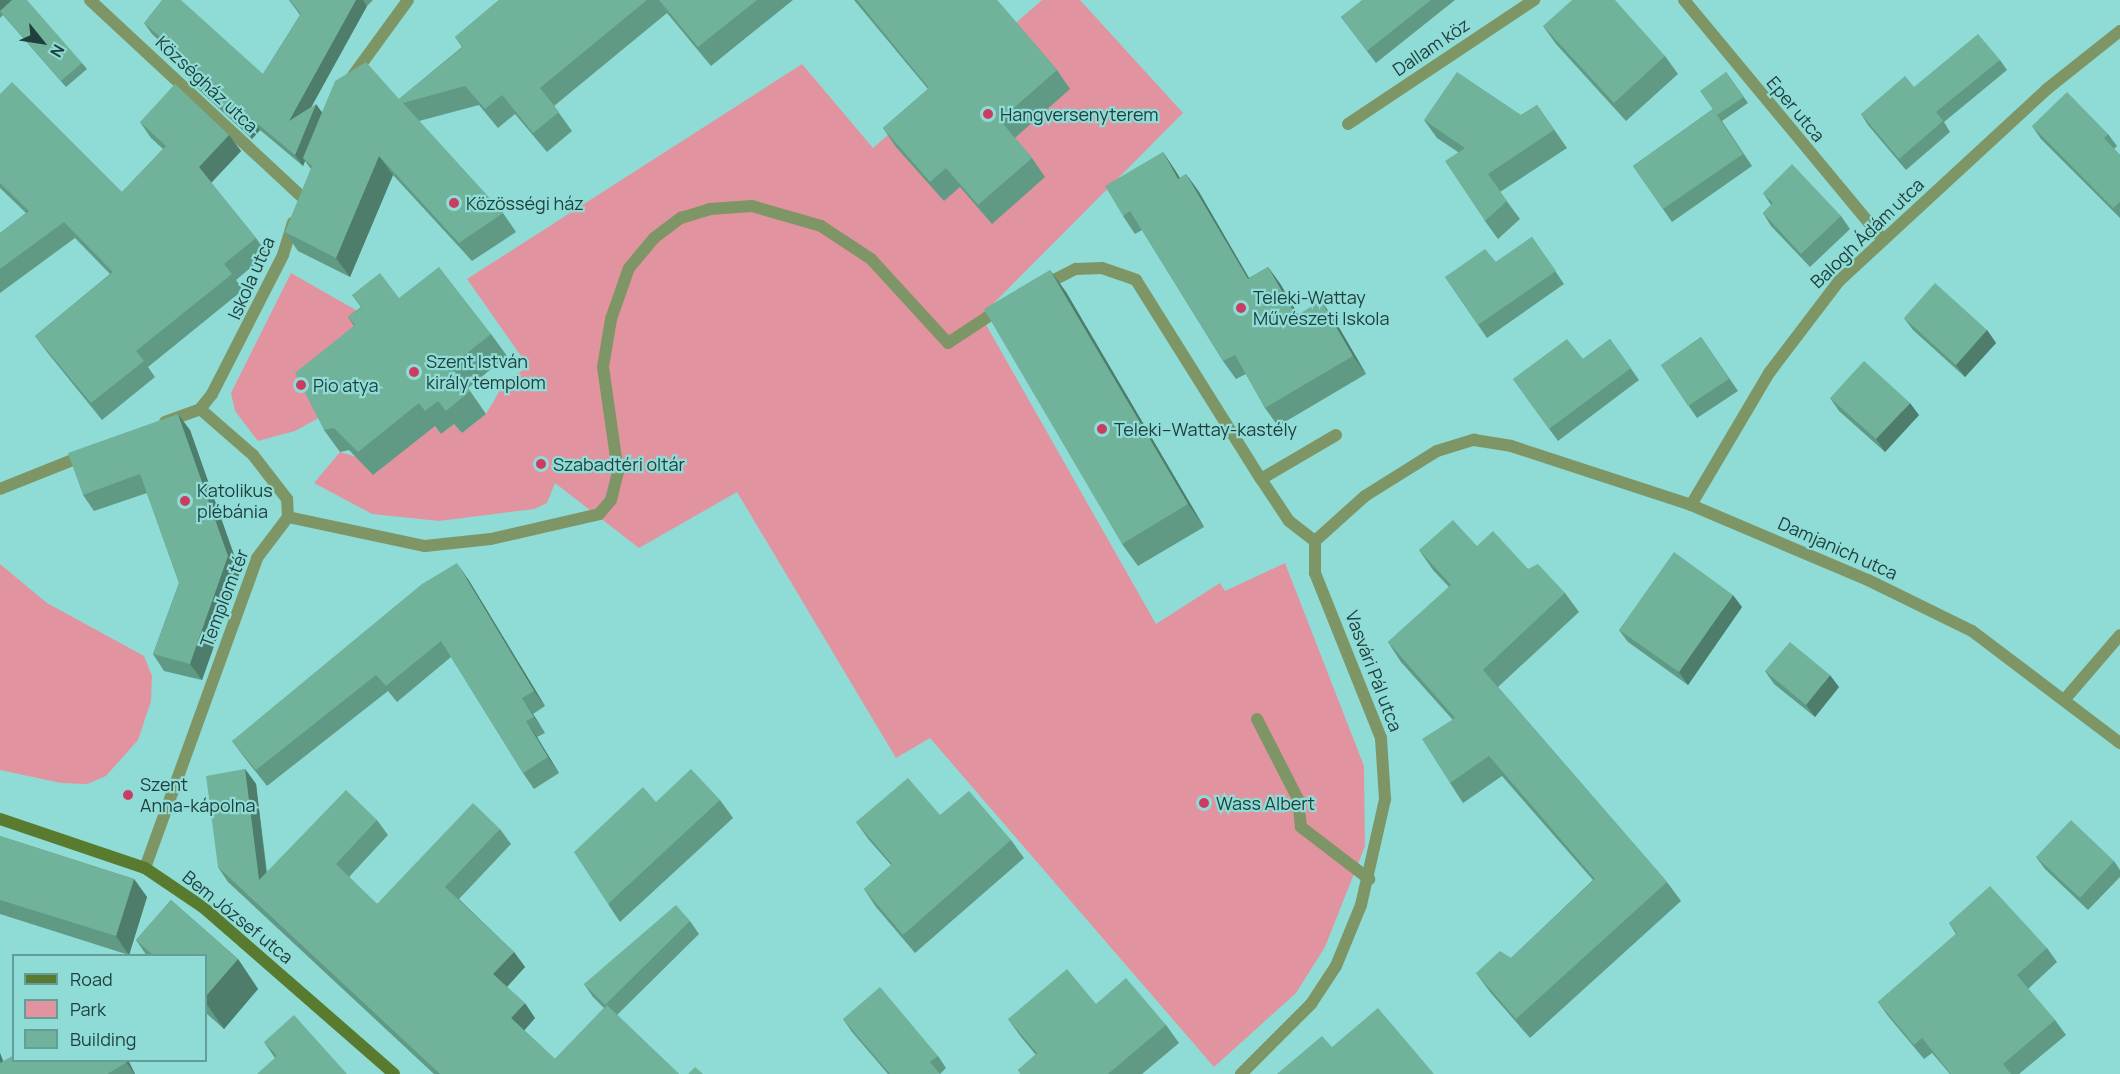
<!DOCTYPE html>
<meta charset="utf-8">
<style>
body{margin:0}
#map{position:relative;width:2120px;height:1074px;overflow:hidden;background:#8fdcd6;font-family:Manrope,sans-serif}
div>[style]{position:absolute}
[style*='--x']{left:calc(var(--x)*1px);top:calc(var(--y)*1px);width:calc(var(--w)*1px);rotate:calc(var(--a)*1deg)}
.green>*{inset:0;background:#e194a0}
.lane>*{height:12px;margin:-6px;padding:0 6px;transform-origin:6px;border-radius:6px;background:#7e9666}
.street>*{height:12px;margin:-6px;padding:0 6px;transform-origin:6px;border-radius:6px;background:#7e9666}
.secondary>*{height:12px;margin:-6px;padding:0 6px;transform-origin:6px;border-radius:6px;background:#597b2f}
.wall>*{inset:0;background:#609984}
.shaded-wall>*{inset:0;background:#4e7d6c}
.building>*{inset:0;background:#70b29a}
.dots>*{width:16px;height:16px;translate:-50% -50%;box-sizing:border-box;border:3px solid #8fdcd6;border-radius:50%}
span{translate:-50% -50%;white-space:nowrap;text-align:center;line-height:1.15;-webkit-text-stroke:4.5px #8fdcd6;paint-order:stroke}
.street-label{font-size:18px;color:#20403e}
.poi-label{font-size:18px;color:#20403e}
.left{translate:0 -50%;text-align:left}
.legend{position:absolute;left:12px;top:954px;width:195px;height:108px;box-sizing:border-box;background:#8fdcd6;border:2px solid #639e99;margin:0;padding:8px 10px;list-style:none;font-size:18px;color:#20403e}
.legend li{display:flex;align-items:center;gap:12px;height:30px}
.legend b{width:30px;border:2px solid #639e99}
.north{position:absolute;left:12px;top:12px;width:60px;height:60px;-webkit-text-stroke:4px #8fdcd6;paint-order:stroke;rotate:120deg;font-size:16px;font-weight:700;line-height:24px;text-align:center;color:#20403e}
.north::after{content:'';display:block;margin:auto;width:21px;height:27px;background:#20403e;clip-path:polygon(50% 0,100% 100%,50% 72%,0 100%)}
</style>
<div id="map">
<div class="green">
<i style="clip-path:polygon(1042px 0,1080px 0,1183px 113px,981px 316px,1156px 624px,1220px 583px,1225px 591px,1285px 563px,1364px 766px,1365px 846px,1325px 947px,1296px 993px,1214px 1067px,930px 738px,896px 758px,737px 492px,639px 548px,555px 483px,547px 503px,534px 509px,439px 521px,372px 514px,314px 483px,340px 452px,357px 457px,435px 426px,441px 434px,454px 424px,462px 433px,486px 414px,503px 385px,528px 366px,467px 279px,802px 64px,873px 148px)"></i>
<i style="clip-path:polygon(291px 273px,368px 317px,324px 415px,295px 431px,258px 441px,235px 411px,231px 393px)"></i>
<i style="clip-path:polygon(0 564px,47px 603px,144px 656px,152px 676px,151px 701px,138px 740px,106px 776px,87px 784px,61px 783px,0 770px)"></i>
</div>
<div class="lane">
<i style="--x:1042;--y:286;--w:38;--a:-27"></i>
<i style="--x:1076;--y:269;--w:26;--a:-2"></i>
<i style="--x:1102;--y:268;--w:36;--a:19"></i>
<i style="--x:1136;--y:280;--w:235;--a:57.9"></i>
<i style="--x:1261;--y:479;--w:50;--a:56.3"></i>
<i style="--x:1289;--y:521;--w:33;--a:38"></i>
<i style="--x:1261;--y:479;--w:87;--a:-30.4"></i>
<i style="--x:288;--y:517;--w:140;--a:12"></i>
<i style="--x:425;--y:546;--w:66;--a:-6.1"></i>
<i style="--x:491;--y:539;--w:111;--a:-13"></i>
<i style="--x:599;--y:514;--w:18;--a:-49"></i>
<i style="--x:611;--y:500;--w:29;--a:-76"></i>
<i style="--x:618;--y:472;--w:106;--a:-98.1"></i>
<i style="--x:603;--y:367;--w:49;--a:-80.5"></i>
<i style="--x:611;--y:319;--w:54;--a:-70.6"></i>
<i style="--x:629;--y:268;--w:39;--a:-50"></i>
<i style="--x:654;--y:238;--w:34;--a:-37"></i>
<i style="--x:681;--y:218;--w:30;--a:-17"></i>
<i style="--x:710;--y:209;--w:42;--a:-4.1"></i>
<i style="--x:752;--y:206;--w:72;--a:16.2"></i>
<i style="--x:821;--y:226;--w:60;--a:33.4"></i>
<i style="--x:871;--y:259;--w:114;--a:47.5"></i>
<i style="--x:948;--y:343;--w:64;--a:-33.4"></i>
<i style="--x:1257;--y:719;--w:90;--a:62.9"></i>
<i style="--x:1298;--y:799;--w:28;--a:84"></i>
<i style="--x:1301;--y:827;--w:86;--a:37.4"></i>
</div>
<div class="street">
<i style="--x:90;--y:0;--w:287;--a:42.9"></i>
<i style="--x:1684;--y:0;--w:312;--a:50.3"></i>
<i style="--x:349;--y:81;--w:100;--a:-53.9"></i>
<i style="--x:1348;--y:124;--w:224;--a:-33.7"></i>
<i style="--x:165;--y:422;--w:37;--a:-20"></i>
<i style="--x:200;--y:409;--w:19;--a:-51"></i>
<i style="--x:212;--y:394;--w:156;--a:-62.9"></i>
<i style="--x:283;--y:255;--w:34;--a:-73"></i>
<i style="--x:0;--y:489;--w:92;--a:-21.8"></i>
<i style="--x:1691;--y:505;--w:153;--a:-59.4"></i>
<i style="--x:1769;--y:373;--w:116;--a:-52.7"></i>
<i style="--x:1839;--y:281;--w:283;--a:-42.7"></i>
<i style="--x:2047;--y:89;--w:93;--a:-38.5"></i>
<i style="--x:2065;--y:699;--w:84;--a:-49.3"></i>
<i style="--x:145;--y:868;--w:330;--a:-70.1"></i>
<i style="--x:257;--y:558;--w:51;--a:-52.9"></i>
<i style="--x:288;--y:517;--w:18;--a:-93"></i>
<i style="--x:287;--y:499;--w:56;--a:-127.7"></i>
<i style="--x:253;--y:455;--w:70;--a:-139"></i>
<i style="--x:1241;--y:1074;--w:99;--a:-45"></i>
<i style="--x:1311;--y:1004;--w:45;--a:-56.7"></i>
<i style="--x:1336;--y:966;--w:66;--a:-67.7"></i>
<i style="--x:1361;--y:905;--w:109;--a:-77.2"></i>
<i style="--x:1385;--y:799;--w:61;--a:-93.8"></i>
<i style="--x:1381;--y:738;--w:178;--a:-111.8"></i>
<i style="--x:1315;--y:573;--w:32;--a:-90"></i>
<i style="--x:1315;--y:541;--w:67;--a:-42"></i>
<i style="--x:1365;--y:496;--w:85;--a:-32"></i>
<i style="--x:1437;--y:451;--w:39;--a:-17"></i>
<i style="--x:1474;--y:440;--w:37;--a:9"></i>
<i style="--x:1511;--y:446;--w:189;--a:18.1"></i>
<i style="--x:1691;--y:505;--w:192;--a:23"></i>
<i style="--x:1868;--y:580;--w:116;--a:26.1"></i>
<i style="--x:1972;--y:631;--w:186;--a:37.1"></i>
</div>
<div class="secondary">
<i style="--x:0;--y:819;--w:153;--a:18.7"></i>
<i style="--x:145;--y:868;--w:71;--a:34.1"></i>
<i style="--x:204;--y:908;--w:252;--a:41.1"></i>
</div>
<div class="wall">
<i style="clip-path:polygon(0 0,82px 63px,87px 69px,66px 87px,3px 15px,0 18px)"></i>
<i style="clip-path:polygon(289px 0,373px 0,367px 6px,311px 107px,322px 112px,399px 99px,462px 47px,455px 37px,499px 0,793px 0,711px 66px,667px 13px,554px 106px,572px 131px,547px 152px,515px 114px,498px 128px,479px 105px,419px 121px,503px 213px,516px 232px,472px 261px,393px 175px,350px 277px,298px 251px,285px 232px,311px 169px,305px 161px,303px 166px,260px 130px,252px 139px,197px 88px,189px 77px,194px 72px,152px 34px,144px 23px,263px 74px,300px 15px)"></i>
<i style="clip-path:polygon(854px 0,997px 0,1057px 70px,1070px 89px,1015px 138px,1032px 158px,1045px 177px,992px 224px,960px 187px,944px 201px,896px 147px,883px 128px,928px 89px)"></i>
<i style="clip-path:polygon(1363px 0,1455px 0,1376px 63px,1341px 17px)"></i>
<i style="clip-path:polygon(1543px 26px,1665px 56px,1678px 74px,1626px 121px,1556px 44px)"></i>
<i style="clip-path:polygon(2000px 60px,2007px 70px,1944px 122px,1950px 132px,1906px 170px,1868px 125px,1861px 114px,1914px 87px)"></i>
<i style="clip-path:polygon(1726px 72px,1748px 103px,1722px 121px,1752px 166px,1672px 222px,1633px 166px,1713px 109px)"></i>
<i style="clip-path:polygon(0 94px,122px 192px,163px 149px,151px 138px,140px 122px,229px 135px,241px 151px,211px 183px,256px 238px,267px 254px,236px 280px,243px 290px,148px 367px,155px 377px,102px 420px,47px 352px,35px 336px,110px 274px,75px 238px,0 293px,0 233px,26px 213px,0 188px)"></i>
<i style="clip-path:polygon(1537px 105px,1567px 148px,1500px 192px,1520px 219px,1498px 239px,1485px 221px,1458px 152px,1437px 138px,1424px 120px,1521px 115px)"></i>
<i style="clip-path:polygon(2032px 126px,2108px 134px,2117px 146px,2114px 149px,2120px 155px,2120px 218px,2041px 139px)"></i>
<i style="clip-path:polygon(1163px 152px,1180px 178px,1186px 174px,1199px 192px,1249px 278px,1268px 267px,1281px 285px,1298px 315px,1321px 301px,1334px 319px,1366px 374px,1278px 426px,1265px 408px,1246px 374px,1236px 379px,1223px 361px,1142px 230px,1135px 234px,1123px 216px)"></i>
<i style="clip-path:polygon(1763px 193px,1841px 216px,1850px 229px,1810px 267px,1771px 226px,1763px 213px,1771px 205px)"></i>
<i style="clip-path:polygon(1532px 237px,1564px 284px,1487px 338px,1445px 277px,1496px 262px)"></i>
<i style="clip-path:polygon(1050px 270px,1066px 292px,1204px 527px,1138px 566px,1122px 544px)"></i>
<i style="clip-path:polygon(352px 295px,399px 298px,491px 334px,507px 356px,468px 388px,486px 414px,462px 433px,454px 424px,441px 434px,435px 426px,373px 475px,349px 450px,340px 452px,324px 430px,354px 326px,348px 317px,361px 307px)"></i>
<i style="clip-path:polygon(1904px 318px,1987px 330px,1996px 343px,1965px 377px,1913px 330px)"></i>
<i style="clip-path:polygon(1701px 337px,1738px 391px,1697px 418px,1661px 365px)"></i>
<i style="clip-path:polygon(1610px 339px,1639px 380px,1558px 441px,1513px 379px,1583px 359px)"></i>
<i style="clip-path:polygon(1830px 398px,1919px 415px,1885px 452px,1839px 411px)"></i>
<i style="clip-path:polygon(190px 430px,240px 572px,202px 680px,164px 671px,153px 654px,179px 583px,147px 493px,94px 511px,83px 495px)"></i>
<i style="clip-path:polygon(1477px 546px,1528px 569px,1565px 593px,1579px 612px,1498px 687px,1667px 882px,1681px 901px,1530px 1038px,1490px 992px,1476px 973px,1511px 958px,1593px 880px,1502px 776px,1463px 803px,1450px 783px,1452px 719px,1401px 662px,1388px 642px,1449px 587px,1433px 570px,1419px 550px)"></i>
<i style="clip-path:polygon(468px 579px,545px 706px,533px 714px,545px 733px,537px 737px,559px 773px,534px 789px,523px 773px,451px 657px,397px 702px,388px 691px,267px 786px,244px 757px,232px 741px)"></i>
<i style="clip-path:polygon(1742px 607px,1688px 685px,1628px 642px,1619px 630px)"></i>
<i style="clip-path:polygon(1765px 671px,1839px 687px,1815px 717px,1774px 684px)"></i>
<i style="clip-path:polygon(245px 769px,256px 784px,267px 872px,377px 820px,388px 835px,349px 877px,377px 904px,500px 829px,511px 844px,459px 899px,514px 952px,525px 967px,507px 987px,535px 1018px,524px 1030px,555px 1059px,604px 1008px,593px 997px,584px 984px,690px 921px,699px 934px,617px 1015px,679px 1074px,434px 1074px,228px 882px,218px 867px)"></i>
<i style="clip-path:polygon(720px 800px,733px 818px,620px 922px,608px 904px,656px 802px)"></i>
<i style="clip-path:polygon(940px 815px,1011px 840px,1024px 858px,915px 953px,876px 907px,864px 889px,891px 865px,869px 840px,856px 822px)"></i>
<i style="clip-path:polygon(0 836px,134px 879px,147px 897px,129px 955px,0 914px)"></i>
<i style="clip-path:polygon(2036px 857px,2114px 861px,2120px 870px,2120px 877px,2088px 910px,2045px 869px)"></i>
<i style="clip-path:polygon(171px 900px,238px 959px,258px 989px,224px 1029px,206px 1013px,206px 956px,147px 956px,136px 940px)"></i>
<i style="clip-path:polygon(1949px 923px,2047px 948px,2057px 962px,2028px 989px,2055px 1020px,2066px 1035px,2019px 1074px,1950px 1074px,1932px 1053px,1924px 1059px,1888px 1016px,1878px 1002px,1956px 934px)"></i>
<i style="clip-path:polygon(1096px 1004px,1166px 1025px,1179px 1043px,1142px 1074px,1021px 1074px,1018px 1070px,1036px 1055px,1021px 1037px,1008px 1019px)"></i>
<i style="clip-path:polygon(843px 1019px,938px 1056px,946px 1068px,940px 1074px,888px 1074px,852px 1032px)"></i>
<i style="clip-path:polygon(264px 1042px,347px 1074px,275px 1058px)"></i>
<i style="clip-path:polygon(0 1053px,3px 1061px,128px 1060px,135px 1074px,0 1074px)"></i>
</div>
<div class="shaded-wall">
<i style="clip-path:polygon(0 0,16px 0,0 11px)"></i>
<i style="clip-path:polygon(356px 0,363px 0,367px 6px,297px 133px,289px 121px)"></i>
<i style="clip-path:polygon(316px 104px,324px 115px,303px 158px,305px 161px,303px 166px,295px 155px)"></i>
<i style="clip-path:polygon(252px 119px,260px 130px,252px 139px,244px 127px)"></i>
<i style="clip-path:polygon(229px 135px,241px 151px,210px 184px,199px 167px)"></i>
<i style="clip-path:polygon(1163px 152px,1175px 170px,1191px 197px,1178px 179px)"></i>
<i style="clip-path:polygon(379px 156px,393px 175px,350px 277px,336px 258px)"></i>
<i style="clip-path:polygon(1186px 174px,1199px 192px,1260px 297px,1248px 279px)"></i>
<i style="clip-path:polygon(1268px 267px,1281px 285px,1309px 334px,1296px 316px)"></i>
<i style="clip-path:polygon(1050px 270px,1066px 292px,1204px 527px,1188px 504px)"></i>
<i style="clip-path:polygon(1321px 301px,1334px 319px,1366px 374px,1353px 356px)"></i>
<i style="clip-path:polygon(1987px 330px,1996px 343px,1965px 377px,1956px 365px)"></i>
<i style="clip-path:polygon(1910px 403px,1919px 415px,1885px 452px,1876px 439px)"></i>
<i style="clip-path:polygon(178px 414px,190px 430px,240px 572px,202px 680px,190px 664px)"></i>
<i style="clip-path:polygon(457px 563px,468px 579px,545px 706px,534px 691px)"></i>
<i style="clip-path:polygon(1733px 595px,1742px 607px,1688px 685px,1679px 672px)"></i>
<i style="clip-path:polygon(1830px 675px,1839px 687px,1815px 717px,1806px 705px)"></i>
<i style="clip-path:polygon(522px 698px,533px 714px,545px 733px,534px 717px)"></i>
<i style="clip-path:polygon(526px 721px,537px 737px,559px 773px,548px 757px)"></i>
<i style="clip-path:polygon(245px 769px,256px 784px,269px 896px,259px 880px)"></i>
<i style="clip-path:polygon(134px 879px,147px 897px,129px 955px,116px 936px)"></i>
<i style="clip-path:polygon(514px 952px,525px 967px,504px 990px,493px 974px)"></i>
<i style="clip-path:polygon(238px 959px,258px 989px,224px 1029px,206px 1003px,206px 996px)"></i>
<i style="clip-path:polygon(525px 1003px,535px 1018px,522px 1033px,511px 1018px)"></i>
<i style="clip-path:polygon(0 1053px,8px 1074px,0 1067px)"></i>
<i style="clip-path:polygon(125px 1060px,128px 1060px,135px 1074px,134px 1074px)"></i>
</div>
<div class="building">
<i style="clip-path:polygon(12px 0,27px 0,82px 63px,61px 81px,0 11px)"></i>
<i style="clip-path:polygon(162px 0,181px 0,263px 74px,301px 14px,290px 0,356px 0,289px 121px,316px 104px,295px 155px,252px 119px,244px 127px,189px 77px,196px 69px,144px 23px)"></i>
<i style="clip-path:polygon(499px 0,647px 0,540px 88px,559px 112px,533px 133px,502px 95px,485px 109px,465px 86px,403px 103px,503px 213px,459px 243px,379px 156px,336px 258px,285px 232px,312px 166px,303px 158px,335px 81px,366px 62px,399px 99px,463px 47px,455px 37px)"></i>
<i style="clip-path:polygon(659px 0,757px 0,698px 47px)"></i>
<i style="clip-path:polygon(857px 0,997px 0,1057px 70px,1000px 120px,1032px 158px,978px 205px,946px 168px,930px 182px,883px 128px,929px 88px)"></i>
<i style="clip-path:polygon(1362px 0,1431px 0,1367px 51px,1341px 17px)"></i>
<i style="clip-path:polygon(1572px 0,1615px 0,1665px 56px,1614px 103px,1543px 26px)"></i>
<i style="clip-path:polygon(1978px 34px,2000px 60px,1936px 112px,1943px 121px,1899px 159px,1861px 114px,1905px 76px,1914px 87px)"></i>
<i style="clip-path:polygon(1457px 72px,1521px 115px,1537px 105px,1554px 130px,1488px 174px,1507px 201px,1485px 221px,1445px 161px,1465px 148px,1424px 120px)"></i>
<i style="clip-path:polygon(1726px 72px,1744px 97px,1717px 115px,1700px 91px)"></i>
<i style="clip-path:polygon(12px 82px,122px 192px,166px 146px,140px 122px,175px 84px,229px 135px,199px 167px,256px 238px,224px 264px,232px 274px,136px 351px,144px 361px,91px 403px,35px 336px,113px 272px,64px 222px,0 269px,0 233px,29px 211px,0 183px,0 94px)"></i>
<i style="clip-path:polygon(2067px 92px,2108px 134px,2104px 138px,2120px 155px,2120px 202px,2113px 208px,2032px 126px)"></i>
<i style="clip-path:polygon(1713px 109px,1743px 154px,1663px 209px,1633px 166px)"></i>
<i style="clip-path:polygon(1163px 152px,1178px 179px,1186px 174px,1248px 279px,1268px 267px,1296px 316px,1321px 301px,1353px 356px,1265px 408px,1235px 355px,1223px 361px,1130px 211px,1123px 216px,1105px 186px)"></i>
<i style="clip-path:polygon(1792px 164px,1841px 216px,1801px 254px,1763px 213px,1773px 203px,1763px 193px)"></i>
<i style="clip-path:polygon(1532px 237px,1556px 271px,1478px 325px,1445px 277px,1485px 249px,1496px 262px)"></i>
<i style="clip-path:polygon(439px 267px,491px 334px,451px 366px,470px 391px,446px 411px,438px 401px,425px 411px,419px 403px,358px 452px,334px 428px,324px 430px,295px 373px,355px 325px,348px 317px,362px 307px,352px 295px,380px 273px,399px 298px)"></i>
<i style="clip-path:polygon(1050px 270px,1188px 504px,1122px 544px,984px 309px)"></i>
<i style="clip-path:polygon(1935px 283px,1987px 330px,1956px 365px,1904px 318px)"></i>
<i style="clip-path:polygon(1701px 337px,1729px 379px,1688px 406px,1661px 365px)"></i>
<i style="clip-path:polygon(1567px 339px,1583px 359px,1610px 339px,1631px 368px,1549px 429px,1513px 379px)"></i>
<i style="clip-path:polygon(1864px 361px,1910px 403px,1876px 439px,1830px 398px)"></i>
<i style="clip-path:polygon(178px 414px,228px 556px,190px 664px,153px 654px,179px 583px,140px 474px,83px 495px,68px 453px)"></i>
<i style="clip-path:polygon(1453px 520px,1477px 546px,1493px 531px,1528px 569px,1538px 564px,1565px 593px,1483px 670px,1667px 882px,1516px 1019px,1476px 973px,1500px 951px,1511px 958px,1595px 879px,1489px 756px,1450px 783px,1422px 739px,1455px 718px,1388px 642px,1451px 585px,1419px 550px)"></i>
<i style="clip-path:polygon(1674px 552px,1733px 595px,1679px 672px,1619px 630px)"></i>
<i style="clip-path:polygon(457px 563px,534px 691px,522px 698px,534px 717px,526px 721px,548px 757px,523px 773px,441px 641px,386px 686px,376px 675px,256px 770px,232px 741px,422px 584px)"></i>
<i style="clip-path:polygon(1790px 642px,1830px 675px,1806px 705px,1765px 671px)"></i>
<i style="clip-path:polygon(245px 769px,259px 880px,346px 790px,377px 820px,336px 864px,377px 904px,473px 803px,500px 829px,445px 887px,514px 952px,493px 974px,525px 1003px,511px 1018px,555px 1059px,607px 1005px,679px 1074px,440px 1074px,218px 867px,206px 776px)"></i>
<i style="clip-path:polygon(691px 769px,720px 800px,608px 904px,574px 852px,643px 787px,656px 802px)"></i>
<i style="clip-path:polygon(908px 778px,940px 815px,969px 791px,1011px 840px,903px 935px,864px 889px,892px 864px,856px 822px)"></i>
<i style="clip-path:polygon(2071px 820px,2114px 861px,2080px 898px,2036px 857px)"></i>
<i style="clip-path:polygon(0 836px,134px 879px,116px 936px,0 900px)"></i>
<i style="clip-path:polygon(1990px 886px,2047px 948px,2017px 975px,2055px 1020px,2003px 1064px,2011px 1074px,1951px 1074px,1922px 1038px,1914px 1045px,1878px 1002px,1957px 933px,1949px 923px)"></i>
<i style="clip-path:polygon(171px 900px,238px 959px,206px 996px,206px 956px,154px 956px,136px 940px)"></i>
<i style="clip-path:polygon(676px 905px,690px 921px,605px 1005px,584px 984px)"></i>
<i style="clip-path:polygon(1067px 969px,1096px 1004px,1126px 978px,1166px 1025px,1108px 1074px,1021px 1074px,1018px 1070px,1037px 1053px,1008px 1019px)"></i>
<i style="clip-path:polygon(880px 987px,938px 1056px,930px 1062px,940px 1074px,890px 1074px,843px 1019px)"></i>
<i style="clip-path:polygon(1378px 1008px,1434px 1074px,1277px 1074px,1322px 1036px,1332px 1047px)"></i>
<i style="clip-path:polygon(294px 1015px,347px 1074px,257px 1074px,277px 1056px,264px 1042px)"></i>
<i style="clip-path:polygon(14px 1055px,14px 1060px,125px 1060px,126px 1063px,107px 1074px,0 1074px,0 1063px)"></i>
<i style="clip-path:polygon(695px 1067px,703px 1074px,688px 1074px)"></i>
</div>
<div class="dots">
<i style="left:988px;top:114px;background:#cb3c62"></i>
<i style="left:454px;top:203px;background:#cb3c62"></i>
<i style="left:1241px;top:308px;background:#cb3c62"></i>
<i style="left:414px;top:372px;background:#cb3c62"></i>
<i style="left:301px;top:385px;background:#cb3c62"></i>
<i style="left:1102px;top:429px;background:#cb3c62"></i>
<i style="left:541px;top:464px;background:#cb3c62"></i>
<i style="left:185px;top:501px;background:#cb3c62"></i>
<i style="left:128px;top:795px;background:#cb3c62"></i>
<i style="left:1204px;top:803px;background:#cb3c62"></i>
</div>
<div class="street-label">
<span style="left:1431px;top:47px;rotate:-34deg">Dallam köz</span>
<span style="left:207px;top:84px;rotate:43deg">Községház utca</span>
<span style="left:1796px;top:109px;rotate:50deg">Eper utca</span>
<span style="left:1867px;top:233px;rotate:-44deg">Balogh Ádám utca</span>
<span style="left:251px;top:278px;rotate:-66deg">Iskola utca</span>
<span style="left:1838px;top:548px;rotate:24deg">Damjanich utca</span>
<span style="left:224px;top:598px;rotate:-69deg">Templom tér</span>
<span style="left:1374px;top:671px;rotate:69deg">Vasvári Pál utca</span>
<span style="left:238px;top:917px;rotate:39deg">Bem József utca</span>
</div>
<div class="poi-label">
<span class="left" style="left:1000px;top:114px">Hangversenyterem</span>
<span class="left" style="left:466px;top:203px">Közösségi ház</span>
<span class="left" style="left:1253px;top:308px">Teleki-Wattay<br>Művészeti Iskola</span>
<span class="left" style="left:426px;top:372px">Szent István<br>király templom</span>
<span class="left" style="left:313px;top:385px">Pio atya</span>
<span class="left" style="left:1114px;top:429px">Teleki–Wattay-kastély</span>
<span class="left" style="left:553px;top:464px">Szabadtéri oltár</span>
<span class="left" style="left:197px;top:501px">Katolikus<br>plébánia</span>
<span class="left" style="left:140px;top:795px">Szent<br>Anna-kápolna</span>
<span class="left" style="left:1216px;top:803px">Wass Albert</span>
</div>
<ul class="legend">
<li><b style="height:8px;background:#597b2f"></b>Road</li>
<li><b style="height:16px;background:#e194a0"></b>Park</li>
<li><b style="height:16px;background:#70b29a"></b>Building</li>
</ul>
<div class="north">N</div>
</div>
